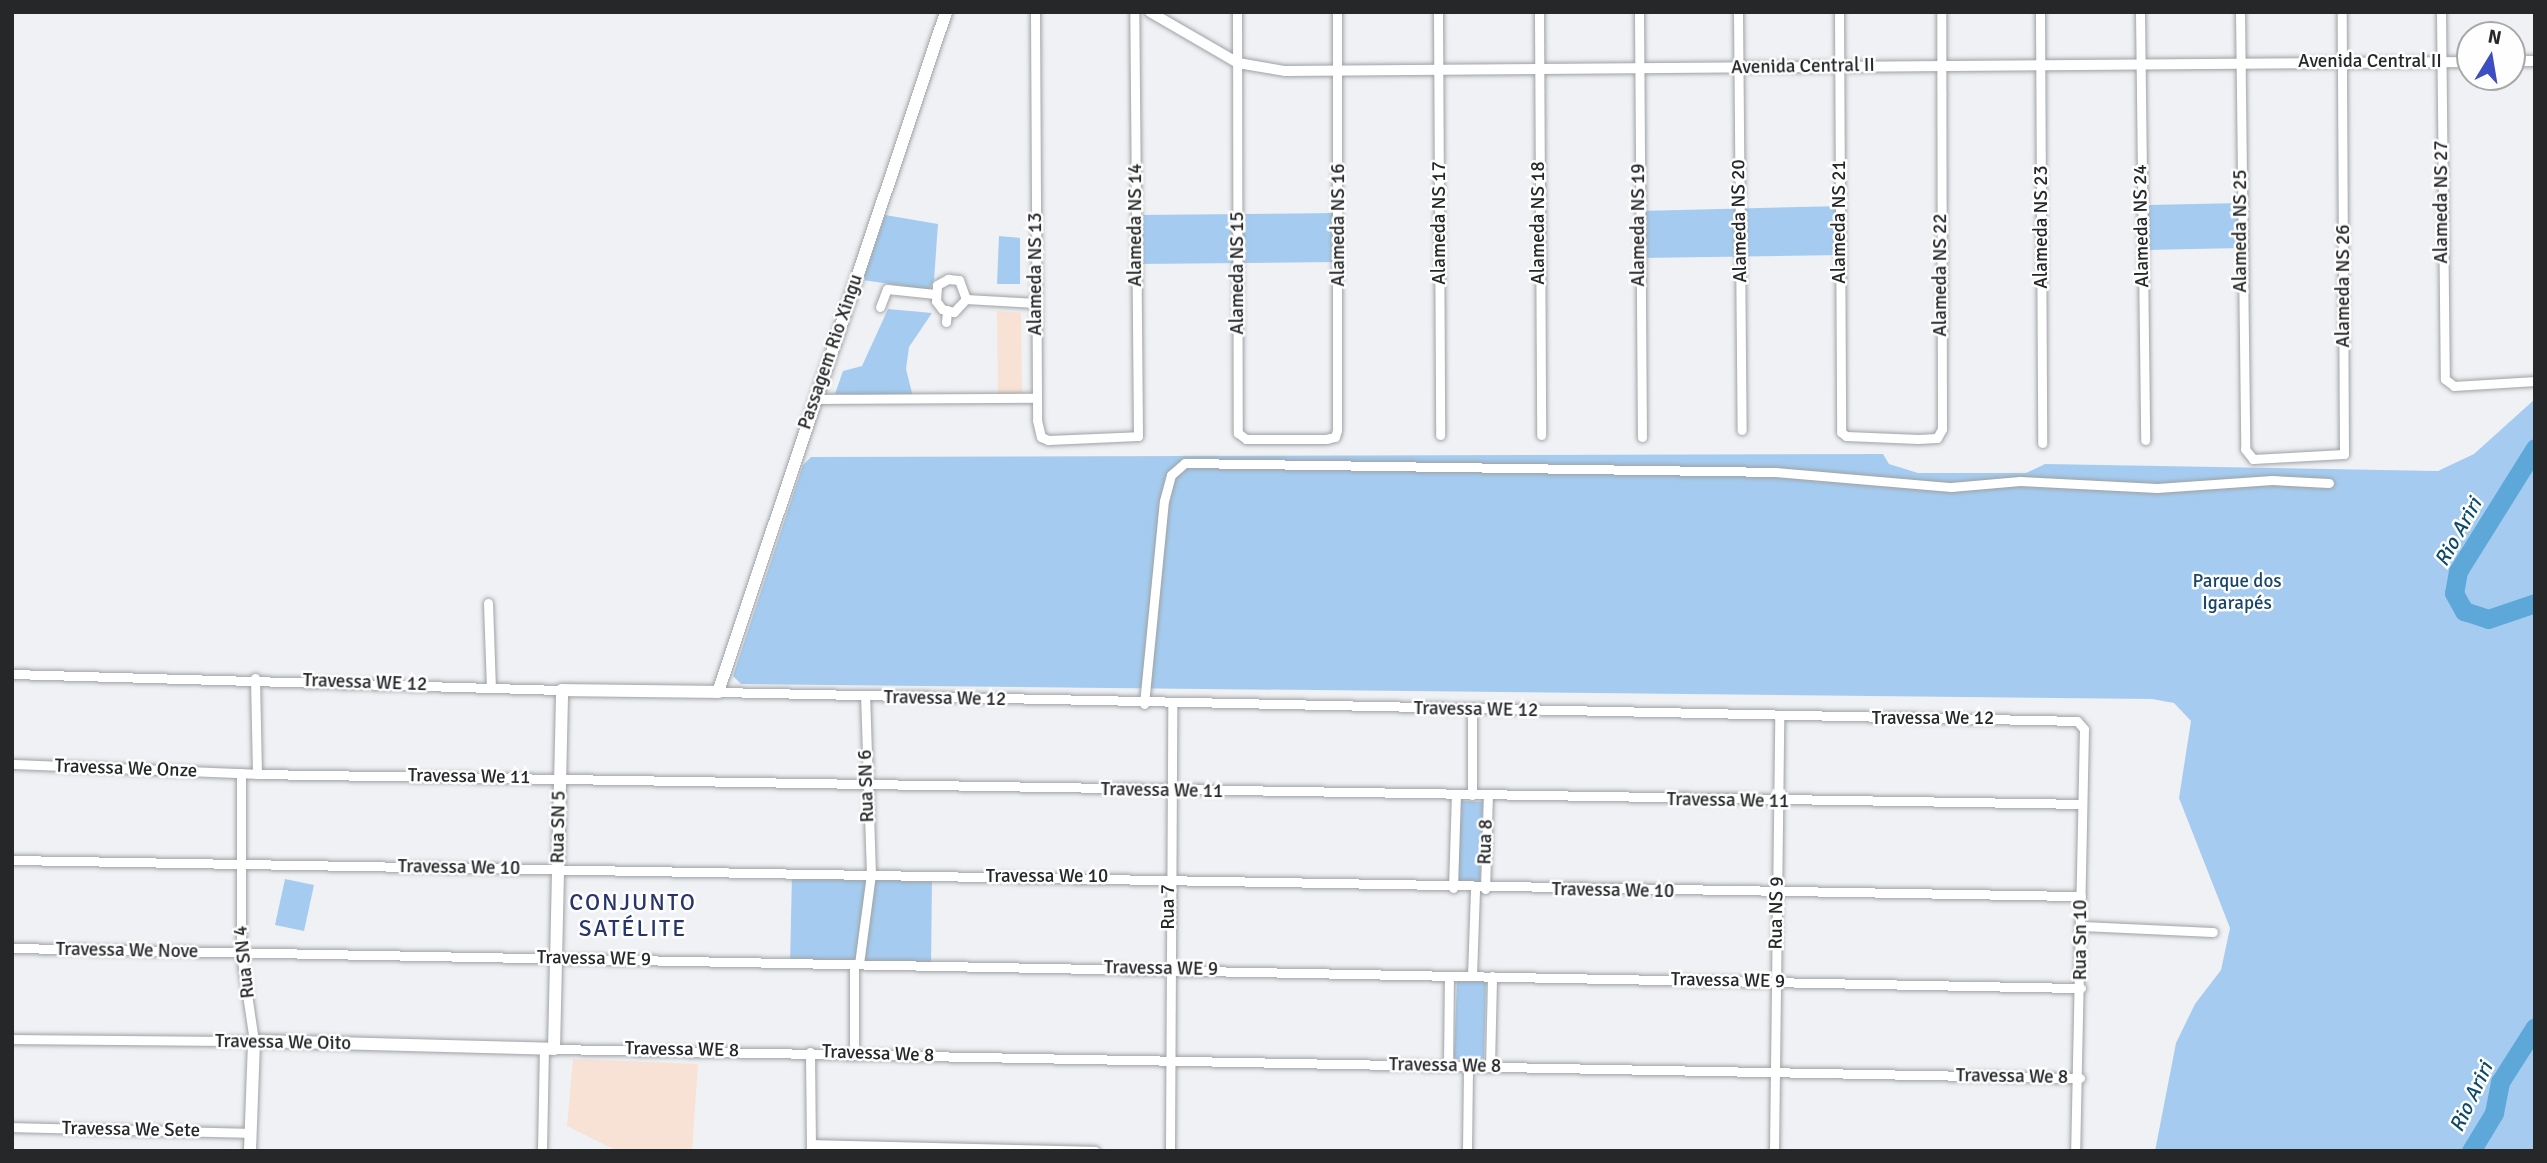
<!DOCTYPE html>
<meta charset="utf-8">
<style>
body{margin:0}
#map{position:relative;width:2547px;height:1163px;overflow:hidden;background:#eff1f4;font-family:Signika,sans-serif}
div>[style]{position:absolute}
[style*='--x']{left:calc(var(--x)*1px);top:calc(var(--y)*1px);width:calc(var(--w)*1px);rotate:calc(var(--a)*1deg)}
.education>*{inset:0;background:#f8e2d5}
.green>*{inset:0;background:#a5ccf0}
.river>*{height:19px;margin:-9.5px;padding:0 9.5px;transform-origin:9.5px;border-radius:9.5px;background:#5da8d8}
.roads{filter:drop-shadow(0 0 2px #9fa2a4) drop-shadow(0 0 2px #9fa2a4)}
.minor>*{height:9px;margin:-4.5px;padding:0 4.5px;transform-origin:4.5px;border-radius:4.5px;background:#fff}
.tertiary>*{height:10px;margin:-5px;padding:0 5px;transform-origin:5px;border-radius:5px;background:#fff}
.secondary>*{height:12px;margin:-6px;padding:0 6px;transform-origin:6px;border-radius:6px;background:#fff}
span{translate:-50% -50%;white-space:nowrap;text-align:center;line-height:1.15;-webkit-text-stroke:5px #fefeff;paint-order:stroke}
.street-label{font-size:19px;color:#262728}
.park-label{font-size:19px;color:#184569}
.water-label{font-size:21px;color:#0d4a6a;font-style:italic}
.quarter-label{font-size:23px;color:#28346d;letter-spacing:2px}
.frame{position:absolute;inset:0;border:14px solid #262728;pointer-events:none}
.north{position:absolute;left:2456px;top:21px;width:70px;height:70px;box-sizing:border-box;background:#fefeff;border:2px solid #a8a8a9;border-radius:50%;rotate:11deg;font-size:19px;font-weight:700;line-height:28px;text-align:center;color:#262728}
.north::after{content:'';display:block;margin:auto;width:24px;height:32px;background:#3c4ec1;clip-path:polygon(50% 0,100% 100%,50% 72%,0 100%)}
</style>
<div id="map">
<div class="education">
<i style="clip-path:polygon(997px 311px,1021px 313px,1022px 396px,998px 396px)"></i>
<i style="clip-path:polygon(573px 1059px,698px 1064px,692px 1151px,617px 1151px,567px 1126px)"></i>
</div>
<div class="green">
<i style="clip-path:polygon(2241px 203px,2241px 248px,2147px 250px,2147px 205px)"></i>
<i style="clip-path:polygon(1843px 206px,1842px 255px,1640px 258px,1640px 211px)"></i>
<i style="clip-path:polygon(1337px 213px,1336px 262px,1136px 264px,1136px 215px)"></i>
<i style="clip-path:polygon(885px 215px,938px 224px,934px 280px,929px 290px,863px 280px)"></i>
<i style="clip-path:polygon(999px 236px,1020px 238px,1020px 284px,997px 284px)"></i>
<i style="clip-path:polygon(888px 309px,932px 313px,909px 347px,906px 369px,913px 397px,835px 394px,843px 371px,862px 366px)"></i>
<i style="clip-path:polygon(2535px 399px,2535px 1151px,2155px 1151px,2176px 1043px,2195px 1004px,2221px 970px,2230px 928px,2179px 798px,2191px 721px,2174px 703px,2152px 699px,741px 684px,733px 676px,803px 465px,811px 457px,1883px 454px,1889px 464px,1918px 473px,2026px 473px,2045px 464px,2438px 471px,2474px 454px)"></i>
<i style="clip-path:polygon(1460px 801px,1483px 802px,1480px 885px,1457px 884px)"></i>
<i style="clip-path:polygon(792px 875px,932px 878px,931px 967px,790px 965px)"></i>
<i style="clip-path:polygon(285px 879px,314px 885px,304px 931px,275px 925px)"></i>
<i style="clip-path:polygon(1457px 980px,1486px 981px,1484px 1060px,1454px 1059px)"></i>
</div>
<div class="river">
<i style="--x:2535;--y:448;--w:145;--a:122"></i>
<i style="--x:2458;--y:571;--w:22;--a:100"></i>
<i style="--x:2454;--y:593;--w:21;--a:61"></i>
<i style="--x:2464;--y:611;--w:25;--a:18"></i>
<i style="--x:2488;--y:619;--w:50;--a:-18.8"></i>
<i style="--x:2471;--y:1151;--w:44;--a:-58.8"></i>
<i style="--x:2494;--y:1113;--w:32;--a:-79"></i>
<i style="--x:2500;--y:1082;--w:65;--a:-57.5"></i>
</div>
<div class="roads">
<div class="minor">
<i style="--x:1035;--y:12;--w:408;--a:89.7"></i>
<i style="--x:1037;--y:420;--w:17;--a:77"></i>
<i style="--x:1041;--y:437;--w:8;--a:23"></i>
<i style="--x:1048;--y:440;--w:90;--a:-2.5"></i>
<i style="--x:1138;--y:436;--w:424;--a:-90.5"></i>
<i style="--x:1237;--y:12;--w:421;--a:89.9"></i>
<i style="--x:1238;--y:433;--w:10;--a:37"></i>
<i style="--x:1246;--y:439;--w:80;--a:0"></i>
<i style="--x:1326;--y:439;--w:9;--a:-13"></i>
<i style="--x:1335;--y:437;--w:7;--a:-74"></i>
<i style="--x:1337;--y:430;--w:418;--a:-90"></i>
<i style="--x:1438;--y:12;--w:423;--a:89.7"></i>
<i style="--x:1539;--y:12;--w:423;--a:89.7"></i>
<i style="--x:1639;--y:12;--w:425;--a:89.6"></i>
<i style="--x:1738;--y:12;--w:418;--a:89.5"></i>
<i style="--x:1839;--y:12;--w:420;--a:89.7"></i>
<i style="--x:1841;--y:432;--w:6;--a:39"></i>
<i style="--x:1846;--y:436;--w:72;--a:2.4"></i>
<i style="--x:1918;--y:439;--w:19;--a:-3"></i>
<i style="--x:1937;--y:438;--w:10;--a:-61"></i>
<i style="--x:1942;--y:429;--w:417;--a:-90.1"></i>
<i style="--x:2040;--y:12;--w:431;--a:89.7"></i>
<i style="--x:2140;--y:12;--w:428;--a:89.3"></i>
<i style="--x:2240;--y:12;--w:437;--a:89.3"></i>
<i style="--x:2245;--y:449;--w:13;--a:51"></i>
<i style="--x:2253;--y:459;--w:91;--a:-3.1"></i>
<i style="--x:2344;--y:454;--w:442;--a:-90.3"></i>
<i style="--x:2441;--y:12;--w:367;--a:89.4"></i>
<i style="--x:2445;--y:379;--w:11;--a:38"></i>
<i style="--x:2454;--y:386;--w:81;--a:-3.5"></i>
<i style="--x:966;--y:299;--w:18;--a:133"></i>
<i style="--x:954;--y:312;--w:12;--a:-166"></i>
<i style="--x:942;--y:309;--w:10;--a:-127"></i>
<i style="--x:936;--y:301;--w:16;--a:-86"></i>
<i style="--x:937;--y:285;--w:13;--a:-29"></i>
<i style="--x:948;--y:279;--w:11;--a:5"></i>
<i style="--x:959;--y:280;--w:20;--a:70"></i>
<i style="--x:966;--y:299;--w:70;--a:3.3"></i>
<i style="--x:880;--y:307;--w:19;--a:-69"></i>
<i style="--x:887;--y:289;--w:48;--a:5.9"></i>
<i style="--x:946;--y:322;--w:12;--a:-85"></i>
<i style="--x:815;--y:399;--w:222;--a:-0.3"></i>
<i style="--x:488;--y:603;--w:85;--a:88"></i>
<i style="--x:12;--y:674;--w:550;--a:1.67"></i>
<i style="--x:255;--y:678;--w:96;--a:88.8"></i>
<i style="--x:718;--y:692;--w:1359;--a:1.22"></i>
<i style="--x:2077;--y:721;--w:11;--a:49"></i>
<i style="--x:2084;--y:729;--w:422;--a:91.2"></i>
<i style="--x:1144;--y:704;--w:204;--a:-84.4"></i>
<i style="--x:1164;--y:501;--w:27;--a:-75"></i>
<i style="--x:1171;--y:475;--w:18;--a:-41"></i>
<i style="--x:1185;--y:463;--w:590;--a:0.87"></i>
<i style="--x:1775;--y:472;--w:177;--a:4.9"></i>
<i style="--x:1951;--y:487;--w:69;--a:-5"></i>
<i style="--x:2020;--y:481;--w:137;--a:2.9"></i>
<i style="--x:2157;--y:488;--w:115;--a:-4"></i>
<i style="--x:2272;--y:480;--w:57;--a:3"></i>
<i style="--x:12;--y:764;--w:245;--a:2.3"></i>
<i style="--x:257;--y:774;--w:1825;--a:0.94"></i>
<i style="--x:1472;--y:795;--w:85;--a:-90"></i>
<i style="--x:12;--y:860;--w:2069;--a:1"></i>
<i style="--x:1453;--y:888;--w:93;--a:-88.2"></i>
<i style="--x:1485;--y:889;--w:94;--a:-88.2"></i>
<i style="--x:2081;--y:926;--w:132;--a:2.6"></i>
<i style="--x:12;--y:948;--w:2069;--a:1.11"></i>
<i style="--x:859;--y:964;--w:91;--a:-82.4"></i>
<i style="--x:871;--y:874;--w:177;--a:-91.9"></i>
<i style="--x:1472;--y:976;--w:87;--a:-88"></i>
<i style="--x:12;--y:1039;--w:242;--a:0.5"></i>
<i style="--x:254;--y:1041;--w:88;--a:-98.5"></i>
<i style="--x:241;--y:954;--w:181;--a:-90"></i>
<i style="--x:554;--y:1049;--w:1526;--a:1.09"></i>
<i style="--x:810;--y:1052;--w:99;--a:89.4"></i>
<i style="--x:854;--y:1053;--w:88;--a:-90"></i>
<i style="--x:1448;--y:1066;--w:90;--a:-89.4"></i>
<i style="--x:1490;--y:1066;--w:90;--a:-88.7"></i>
<i style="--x:12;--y:1127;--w:238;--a:1.4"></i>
<i style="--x:811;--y:1144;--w:284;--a:1.4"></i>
<i style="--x:542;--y:1151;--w:102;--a:-88.9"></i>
<i style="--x:1170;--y:1151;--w:446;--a:-89.7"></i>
<i style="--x:1467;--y:1151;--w:85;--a:-89.3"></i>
<i style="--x:1774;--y:1151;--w:433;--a:-89.3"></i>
</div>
<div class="tertiary">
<i style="--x:1150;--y:12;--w:102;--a:30.1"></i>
<i style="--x:1238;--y:63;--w:48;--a:9.7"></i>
<i style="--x:1285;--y:71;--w:1185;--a:-0.44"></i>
<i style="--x:2512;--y:61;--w:23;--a:0"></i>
</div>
<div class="secondary">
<i style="--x:250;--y:1151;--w:110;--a:-87.9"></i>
<i style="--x:254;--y:1041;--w:300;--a:1.5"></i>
<i style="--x:554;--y:1049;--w:359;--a:-88.7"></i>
<i style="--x:562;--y:690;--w:156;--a:0.7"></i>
<i style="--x:718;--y:692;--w:717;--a:-71.46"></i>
</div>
</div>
<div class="street-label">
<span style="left:2370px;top:62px">Avenida Central II</span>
<span style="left:1803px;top:67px;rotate:-1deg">Avenida Central II</span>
<span style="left:2442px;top:202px;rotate:-90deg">Alameda NS 27</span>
<span style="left:1740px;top:221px;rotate:-91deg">Alameda NS 20</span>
<span style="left:1840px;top:222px;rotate:-90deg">Alameda NS 21</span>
<span style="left:1440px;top:223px;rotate:-90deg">Alameda NS 17</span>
<span style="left:1539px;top:223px;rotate:-90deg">Alameda NS 18</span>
<span style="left:1136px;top:225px;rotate:-90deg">Alameda NS 14</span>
<span style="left:1339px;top:225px;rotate:-90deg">Alameda NS 16</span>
<span style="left:1639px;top:225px;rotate:-90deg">Alameda NS 19</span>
<span style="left:2142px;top:226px;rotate:-91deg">Alameda NS 24</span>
<span style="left:2042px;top:227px;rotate:-90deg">Alameda NS 23</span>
<span style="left:2241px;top:231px;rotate:-90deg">Alameda NS 25</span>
<span style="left:1238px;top:273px;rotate:-90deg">Alameda NS 15</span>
<span style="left:1036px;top:274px;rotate:-90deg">Alameda NS 13</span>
<span style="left:1941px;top:275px;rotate:-90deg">Alameda NS 22</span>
<span style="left:2344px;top:286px;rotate:-90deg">Alameda NS 26</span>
<span style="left:831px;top:352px;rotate:-71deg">Passagem Rio Xingu</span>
<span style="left:365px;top:683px;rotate:2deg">Travessa WE 12</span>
<span style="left:945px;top:699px;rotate:1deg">Travessa We 12</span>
<span style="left:1476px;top:710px;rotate:1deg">Travessa WE 12</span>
<span style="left:1933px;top:719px">Travessa We 12</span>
<span style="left:126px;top:769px;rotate:2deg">Travessa We Onze</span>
<span style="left:469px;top:777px;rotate:1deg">Travessa We 11</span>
<span style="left:867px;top:786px;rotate:-92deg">Rua SN 6</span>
<span style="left:1162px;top:791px;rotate:1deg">Travessa We 11</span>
<span style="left:1728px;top:801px;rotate:1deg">Travessa We 11</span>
<span style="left:559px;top:827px;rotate:-89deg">Rua SN 5</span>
<span style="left:1486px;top:842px;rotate:-88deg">Rua 8</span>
<span style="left:459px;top:868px;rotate:1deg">Travessa We 10</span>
<span style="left:1047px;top:877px">Travessa We 10</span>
<span style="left:1613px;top:891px;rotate:1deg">Travessa We 10</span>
<span style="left:1169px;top:907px;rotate:-90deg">Rua 7</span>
<span style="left:1777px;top:913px;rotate:-89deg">Rua NS 9</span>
<span style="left:2081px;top:940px;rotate:-90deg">Rua Sn 10</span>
<span style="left:127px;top:951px;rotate:1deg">Travessa We Nove</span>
<span style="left:594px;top:959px;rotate:1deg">Travessa WE 9</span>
<span style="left:245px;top:962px;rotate:-96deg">Rua SN 4</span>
<span style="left:1161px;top:969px;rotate:1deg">Travessa WE 9</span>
<span style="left:1728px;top:981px;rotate:1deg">Travessa WE 9</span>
<span style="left:283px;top:1043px;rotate:1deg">Travessa We Oito</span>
<span style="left:682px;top:1050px;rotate:1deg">Travessa WE 8</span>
<span style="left:878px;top:1054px;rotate:2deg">Travessa We 8</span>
<span style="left:1445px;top:1066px;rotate:1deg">Travessa We 8</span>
<span style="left:2012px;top:1077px;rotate:1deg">Travessa We 8</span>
<span style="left:131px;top:1130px;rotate:1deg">Travessa We Sete</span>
</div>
<div class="park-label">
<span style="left:2237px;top:593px">Parque dos<br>Igarapés</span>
</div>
<div class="water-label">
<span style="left:2458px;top:532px;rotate:-61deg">Rio Ariri</span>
<span style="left:2471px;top:1097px;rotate:-65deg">Rio Ariri</span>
</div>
<div class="quarter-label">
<span style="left:633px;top:916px">CONJUNTO<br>SATÉLITE</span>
</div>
<div class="frame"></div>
<div class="north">N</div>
</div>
